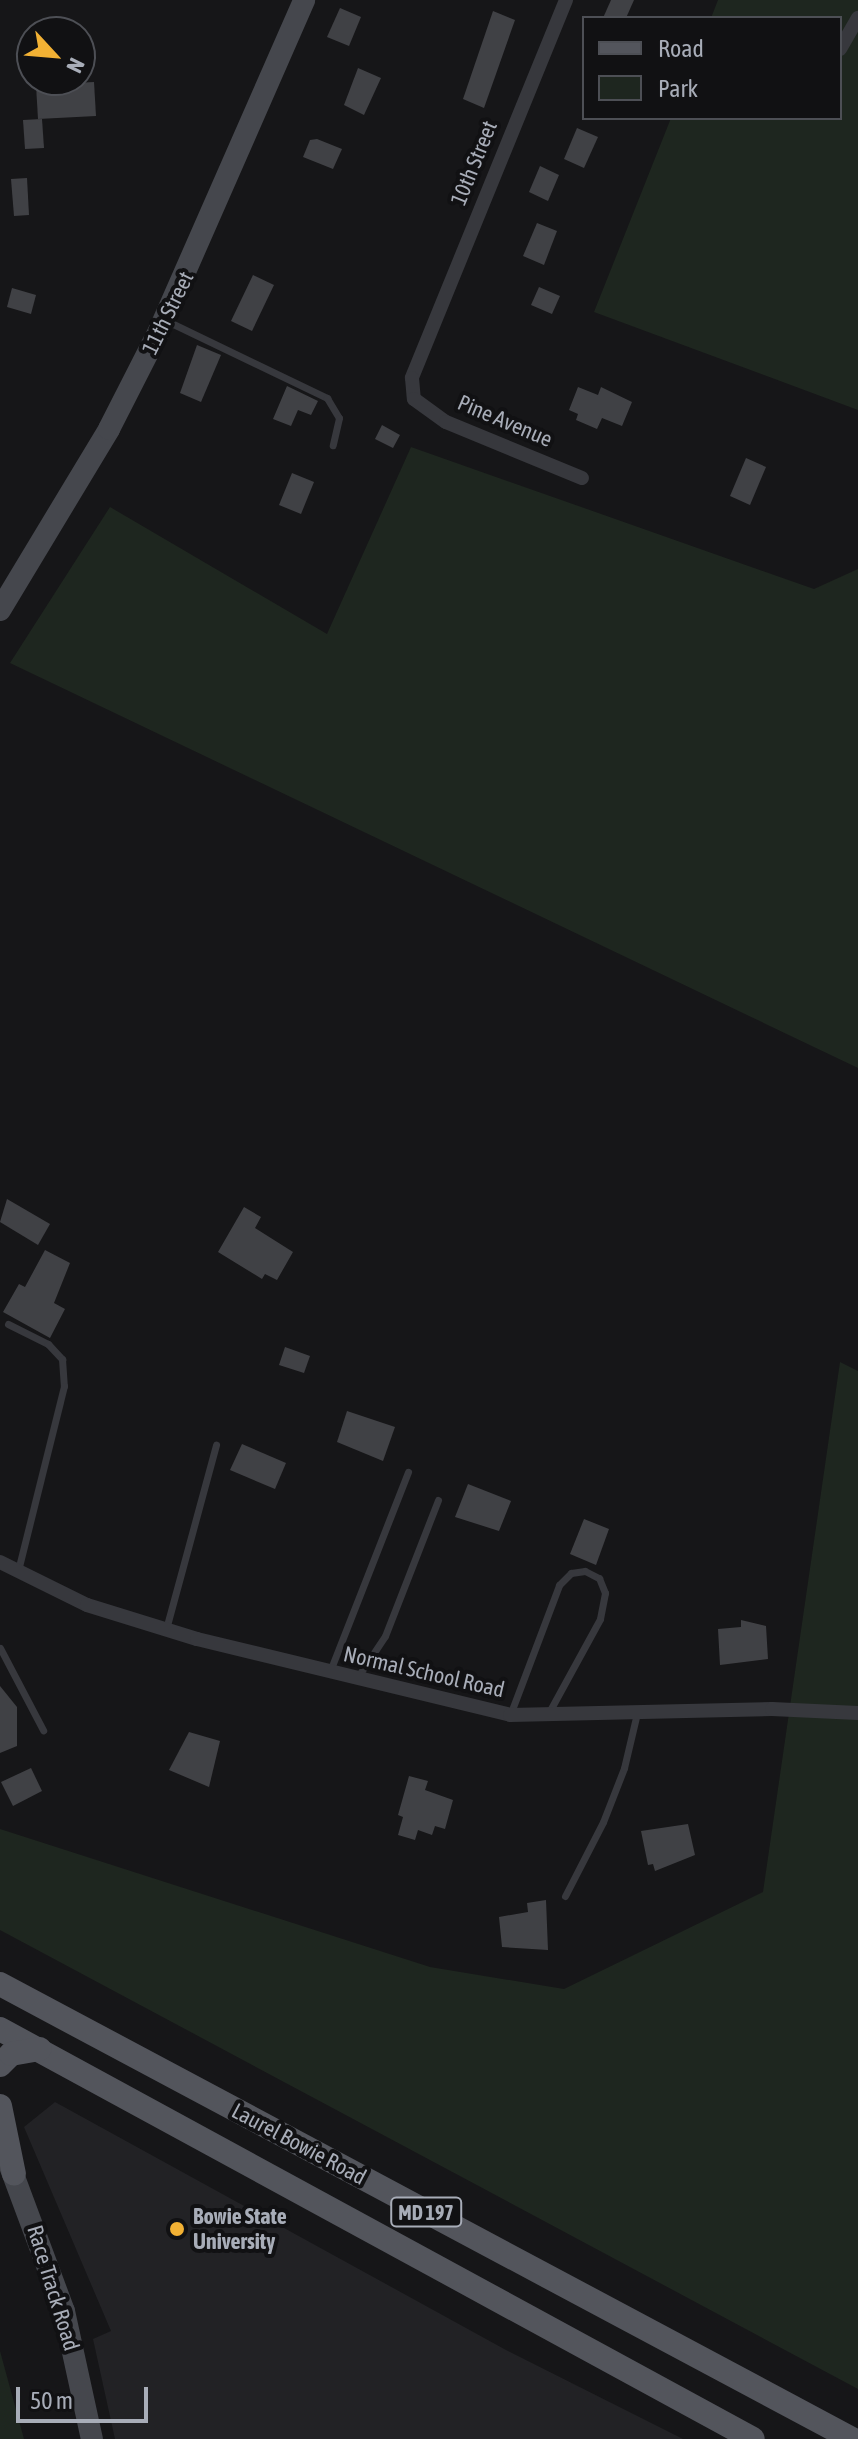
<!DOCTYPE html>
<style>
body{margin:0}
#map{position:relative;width:858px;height:2439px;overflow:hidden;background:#161618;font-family:"Asap Condensed",sans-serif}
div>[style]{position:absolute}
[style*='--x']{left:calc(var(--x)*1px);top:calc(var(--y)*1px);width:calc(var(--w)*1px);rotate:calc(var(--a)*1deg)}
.built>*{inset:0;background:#222225}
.green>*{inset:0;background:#1e261f}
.building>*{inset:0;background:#404145}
.lane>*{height:7px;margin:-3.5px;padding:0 3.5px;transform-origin:3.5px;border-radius:3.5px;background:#37383d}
.street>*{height:14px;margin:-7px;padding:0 7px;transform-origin:7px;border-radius:7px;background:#37383d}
.secondary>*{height:22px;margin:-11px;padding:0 11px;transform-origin:11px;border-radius:11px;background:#45474d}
.primary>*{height:24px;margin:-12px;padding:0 12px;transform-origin:12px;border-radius:12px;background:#53555c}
.dots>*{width:22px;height:22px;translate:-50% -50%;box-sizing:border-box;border:4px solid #111113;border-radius:50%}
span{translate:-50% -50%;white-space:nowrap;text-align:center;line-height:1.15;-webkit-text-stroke:8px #111113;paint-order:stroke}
.shield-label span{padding:2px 6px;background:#111113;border:2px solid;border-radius:6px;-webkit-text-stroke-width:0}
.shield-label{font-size:20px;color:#a8adb8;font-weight:700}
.street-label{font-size:22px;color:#a8adb8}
.poi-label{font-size:22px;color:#a8adb8;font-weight:700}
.left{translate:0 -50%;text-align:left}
.legend{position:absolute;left:582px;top:16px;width:260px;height:104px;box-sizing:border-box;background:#111113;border:2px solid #4d4f55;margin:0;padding:10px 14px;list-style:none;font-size:24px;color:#a8adb8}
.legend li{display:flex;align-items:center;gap:16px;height:40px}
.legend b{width:40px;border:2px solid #4d4f55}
.north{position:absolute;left:16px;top:16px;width:80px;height:80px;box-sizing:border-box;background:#111113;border:2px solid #4d4f55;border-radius:50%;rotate:116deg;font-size:22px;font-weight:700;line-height:32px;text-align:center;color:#a8adb8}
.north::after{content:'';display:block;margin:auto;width:28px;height:36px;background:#f2b134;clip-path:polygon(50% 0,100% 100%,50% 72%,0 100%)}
.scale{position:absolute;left:16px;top:2387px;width:132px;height:36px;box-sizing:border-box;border:4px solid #a8adb8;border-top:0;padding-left:10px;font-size:24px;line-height:28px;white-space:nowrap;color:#a8adb8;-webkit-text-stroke:6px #111113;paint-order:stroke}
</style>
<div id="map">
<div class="built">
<i style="clip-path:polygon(55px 2102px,506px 2350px,683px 2439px,115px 2439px,93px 2339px,111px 2331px,24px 2127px)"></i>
</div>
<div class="green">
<i style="clip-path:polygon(718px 0,858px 0,858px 410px,594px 312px,671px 118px,840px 118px,840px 18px,711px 18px)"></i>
<i style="clip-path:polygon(411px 447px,814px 589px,858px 569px,858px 1068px,10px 663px,110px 507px,327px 634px)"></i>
<i style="clip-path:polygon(840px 1362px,858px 1371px,858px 2389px,0 1930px,0 1829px,430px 1967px,564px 1989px,763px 1892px)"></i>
<i style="clip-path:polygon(0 2351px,24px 2439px,0 2439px)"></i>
</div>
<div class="building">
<i style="clip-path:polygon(611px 0,634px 0,626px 18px,603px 18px)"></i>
<i style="clip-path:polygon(340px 8px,361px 17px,349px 46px,327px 37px)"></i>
<i style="clip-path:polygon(493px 11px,515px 20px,484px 108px,463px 99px)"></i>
<i style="clip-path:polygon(358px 68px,381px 78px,364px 115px,344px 105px)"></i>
<i style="clip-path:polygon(94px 82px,96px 116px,38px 119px,36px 85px)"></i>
<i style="clip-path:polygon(42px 119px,44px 148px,25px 149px,23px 120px)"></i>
<i style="clip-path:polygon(577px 128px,598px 137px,584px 168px,564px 159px)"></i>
<i style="clip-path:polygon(317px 139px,342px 149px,333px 169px,303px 157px,310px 140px)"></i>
<i style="clip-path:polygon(540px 166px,559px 175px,548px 201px,529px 192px)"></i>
<i style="clip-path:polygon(27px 178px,29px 215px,14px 216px,11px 179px)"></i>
<i style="clip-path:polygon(537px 223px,557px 231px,544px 265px,523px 256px)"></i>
<i style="clip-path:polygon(253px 275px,274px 285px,252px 331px,231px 321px)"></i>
<i style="clip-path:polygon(539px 287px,560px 296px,552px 314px,531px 305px)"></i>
<i style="clip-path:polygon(12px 288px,36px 295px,31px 314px,7px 307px)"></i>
<i style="clip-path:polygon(197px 345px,221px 355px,201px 402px,180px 393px)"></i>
<i style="clip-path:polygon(287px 386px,318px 401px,311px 415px,298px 410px,291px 426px,273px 419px)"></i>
<i style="clip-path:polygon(578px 387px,598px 395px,601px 387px,632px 402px,622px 426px,602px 418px,597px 429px,576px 420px,578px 414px,569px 410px)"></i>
<i style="clip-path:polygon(382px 425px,400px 435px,393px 448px,375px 439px)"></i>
<i style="clip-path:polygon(746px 458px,766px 467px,750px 505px,730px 496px)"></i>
<i style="clip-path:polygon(292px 473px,314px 482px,301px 514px,279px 505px)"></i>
<i style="clip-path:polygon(7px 1199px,50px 1224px,38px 1245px,0 1222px)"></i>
<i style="clip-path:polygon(244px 1207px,261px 1217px,255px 1228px,293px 1252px,277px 1280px,265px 1274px,262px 1279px,218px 1252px)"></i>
<i style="clip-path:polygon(45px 1250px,70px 1263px,54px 1303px,65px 1309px,50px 1338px,3px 1312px,19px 1284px,25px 1287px)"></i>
<i style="clip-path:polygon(285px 1347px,310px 1356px,304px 1373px,279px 1365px)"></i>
<i style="clip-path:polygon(347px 1411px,395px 1427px,383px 1461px,337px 1442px)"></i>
<i style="clip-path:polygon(242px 1444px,286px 1463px,275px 1489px,230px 1470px)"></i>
<i style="clip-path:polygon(468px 1484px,511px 1501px,499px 1531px,455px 1517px)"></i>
<i style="clip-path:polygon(584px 1519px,609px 1529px,596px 1565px,570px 1554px)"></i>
<i style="clip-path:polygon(741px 1620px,766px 1626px,768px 1659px,720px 1665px,718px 1629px,741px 1627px)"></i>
<i style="clip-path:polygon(0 1686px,17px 1707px,17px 1746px,0 1753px)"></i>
<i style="clip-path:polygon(189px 1732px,220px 1741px,209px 1787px,169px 1770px)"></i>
<i style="clip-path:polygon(31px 1768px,42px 1791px,13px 1806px,1px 1782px)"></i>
<i style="clip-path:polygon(409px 1776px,428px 1781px,425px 1790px,453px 1800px,445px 1829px,435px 1826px,432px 1835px,418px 1830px,415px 1840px,398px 1835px,403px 1817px,398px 1815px)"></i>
<i style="clip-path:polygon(688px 1824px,695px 1855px,655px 1871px,653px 1864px,648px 1865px,641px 1831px)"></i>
<i style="clip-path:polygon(546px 1900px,548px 1950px,502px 1947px,499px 1917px,528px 1912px,527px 1903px)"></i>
</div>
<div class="lane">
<i style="--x:167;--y:321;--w:178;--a:25.7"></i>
<i style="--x:327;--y:398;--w:23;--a:59"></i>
<i style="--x:339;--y:418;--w:28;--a:103"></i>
<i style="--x:8;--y:1324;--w:45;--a:26.6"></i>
<i style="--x:48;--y:1344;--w:21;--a:47"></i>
<i style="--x:62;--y:1359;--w:27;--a:86"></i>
<i style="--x:64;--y:1386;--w:191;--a:104"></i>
<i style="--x:166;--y:1629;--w:191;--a:-74.8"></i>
<i style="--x:0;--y:1648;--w:93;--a:62.3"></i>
<i style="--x:330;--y:1671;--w:214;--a:-68.6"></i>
<i style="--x:357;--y:1678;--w:50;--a:-56.3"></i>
<i style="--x:385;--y:1636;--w:146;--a:-68.7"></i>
<i style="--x:510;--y:1715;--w:139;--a:-69.3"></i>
<i style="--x:559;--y:1585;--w:17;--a:-45"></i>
<i style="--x:571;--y:1573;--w:14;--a:-8"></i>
<i style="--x:585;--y:1571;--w:16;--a:27"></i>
<i style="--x:599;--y:1578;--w:16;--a:68"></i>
<i style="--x:605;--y:1593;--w:26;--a:101"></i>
<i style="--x:600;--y:1619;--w:108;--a:118.7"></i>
<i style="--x:565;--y:1896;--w:83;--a:-62.8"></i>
<i style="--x:603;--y:1822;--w:58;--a:-68.7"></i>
<i style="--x:624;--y:1768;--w:57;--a:-76.7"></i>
</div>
<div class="street">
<i style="--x:566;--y:0;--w:408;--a:112.2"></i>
<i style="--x:412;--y:378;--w:21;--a:85"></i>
<i style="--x:414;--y:399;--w:39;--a:36"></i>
<i style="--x:446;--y:422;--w:147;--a:22.4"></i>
<i style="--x:840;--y:49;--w:36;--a:-60"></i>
<i style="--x:0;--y:1562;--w:97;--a:26.3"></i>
<i style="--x:87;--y:1605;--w:115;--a:17.2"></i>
<i style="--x:197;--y:1639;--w:322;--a:13.6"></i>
<i style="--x:510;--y:1715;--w:262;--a:-1.3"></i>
<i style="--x:772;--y:1709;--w:86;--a:2.7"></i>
</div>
<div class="secondary">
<i style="--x:0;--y:610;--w:211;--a:-58.9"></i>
<i style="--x:109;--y:429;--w:110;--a:-63"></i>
<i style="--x:159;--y:331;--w:361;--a:-66.3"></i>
<i style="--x:7;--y:2158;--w:163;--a:69.6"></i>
<i style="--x:64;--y:2311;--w:131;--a:77.7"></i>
</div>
<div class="primary">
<i style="--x:0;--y:1984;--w:966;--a:28.1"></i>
<i style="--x:0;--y:2029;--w:857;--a:28.57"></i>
<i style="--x:0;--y:2065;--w:16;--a:-45"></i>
<i style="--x:11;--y:2054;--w:29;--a:-10"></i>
<i style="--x:0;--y:2106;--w:69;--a:78.4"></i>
</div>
<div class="dots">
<i style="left:177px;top:2229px;background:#f2b134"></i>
</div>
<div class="shield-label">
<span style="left:426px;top:2212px">MD 197</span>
</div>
<div class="street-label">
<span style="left:474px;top:163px;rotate:-68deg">10th Street</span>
<span style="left:168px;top:313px;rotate:-64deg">11th Street</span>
<span style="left:505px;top:421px;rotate:23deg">Pine Avenue</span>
<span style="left:424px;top:1672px;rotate:13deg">Normal School Road</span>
<span style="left:299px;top:2144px;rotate:28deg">Laurel Bowie Road</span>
<span style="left:53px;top:2288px;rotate:73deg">Race Track Road</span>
</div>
<div class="poi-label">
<span class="left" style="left:193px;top:2229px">Bowie State<br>University</span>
</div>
<ul class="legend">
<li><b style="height:10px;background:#53555c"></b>Road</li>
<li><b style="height:22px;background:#1e261f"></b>Park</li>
</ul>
<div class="north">N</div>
<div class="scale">50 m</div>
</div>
